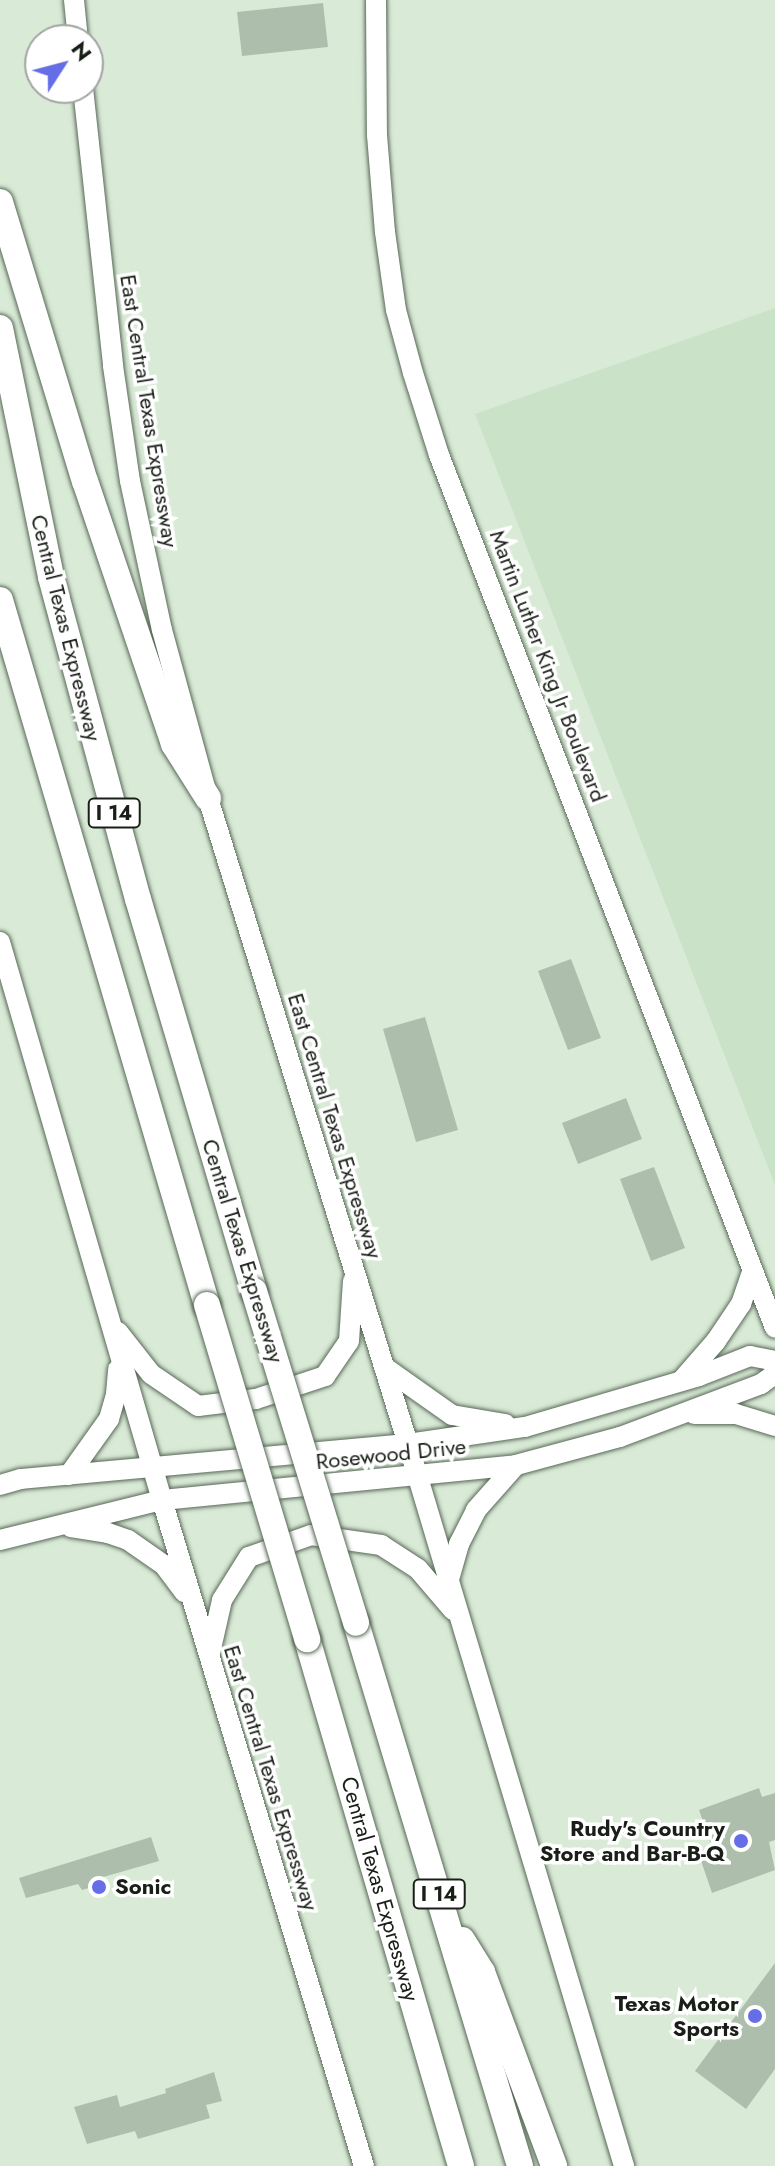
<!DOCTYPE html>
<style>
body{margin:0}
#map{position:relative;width:775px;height:2166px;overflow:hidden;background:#d9ebd7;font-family:Jost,sans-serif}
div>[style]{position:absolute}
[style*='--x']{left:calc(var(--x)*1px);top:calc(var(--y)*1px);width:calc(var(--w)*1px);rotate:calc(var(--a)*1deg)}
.built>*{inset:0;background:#cae2c8}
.building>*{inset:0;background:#adbfac}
.roads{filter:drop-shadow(0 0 2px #586857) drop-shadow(0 0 2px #586857)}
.secondary>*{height:20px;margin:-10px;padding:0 10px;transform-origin:10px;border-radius:10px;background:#fff}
.highway>*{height:26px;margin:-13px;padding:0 13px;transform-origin:13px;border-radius:13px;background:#fff}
.bridges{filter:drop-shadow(0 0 2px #586857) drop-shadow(0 0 2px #586857)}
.highway-bridge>*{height:26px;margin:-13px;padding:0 13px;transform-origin:13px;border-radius:13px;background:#fff}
.dots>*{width:22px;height:22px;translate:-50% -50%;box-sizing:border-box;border:4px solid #fff;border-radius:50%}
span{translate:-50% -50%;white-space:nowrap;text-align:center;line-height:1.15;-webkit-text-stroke:7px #fff;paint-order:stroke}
.shield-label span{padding:2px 6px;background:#fff;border:2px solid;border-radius:6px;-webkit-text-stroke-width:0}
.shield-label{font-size:20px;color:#191f18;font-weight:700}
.street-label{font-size:22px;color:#191f18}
.poi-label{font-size:22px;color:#191f18;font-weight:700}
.right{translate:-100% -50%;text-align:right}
.left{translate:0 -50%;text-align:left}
.north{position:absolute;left:24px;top:24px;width:80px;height:80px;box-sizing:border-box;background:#fff;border:2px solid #a3a5a3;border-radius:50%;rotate:54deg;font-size:22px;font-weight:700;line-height:32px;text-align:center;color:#191f18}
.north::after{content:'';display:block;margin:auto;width:28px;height:36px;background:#656ee7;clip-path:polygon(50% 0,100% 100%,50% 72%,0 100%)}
</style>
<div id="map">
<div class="built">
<i style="clip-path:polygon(775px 308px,775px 1185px,475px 414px)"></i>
</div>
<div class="building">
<i style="clip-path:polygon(323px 3px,328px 47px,242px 56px,237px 12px)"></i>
<i style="clip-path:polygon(571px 959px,601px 1038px,568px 1050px,538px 971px)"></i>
<i style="clip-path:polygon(425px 1017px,458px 1130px,416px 1142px,383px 1029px)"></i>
<i style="clip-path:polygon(626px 1098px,642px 1139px,578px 1164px,562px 1123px)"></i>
<i style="clip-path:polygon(654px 1167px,685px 1248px,651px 1261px,620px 1179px)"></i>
<i style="clip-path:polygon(759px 1788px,762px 1797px,775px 1793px,775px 1840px,769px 1842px,775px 1870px,712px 1893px,698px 1852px,712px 1847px,699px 1810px)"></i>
<i style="clip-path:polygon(151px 1837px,159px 1861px,100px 1878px,94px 1881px,96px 1886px,82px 1890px,78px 1884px,26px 1898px,19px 1878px)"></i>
<i style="clip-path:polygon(775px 1963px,775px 2069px,746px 2109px,695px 2071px)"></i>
<i style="clip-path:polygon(214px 2072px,222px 2101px,206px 2105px,210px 2118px,138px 2139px,135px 2131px,87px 2144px,74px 2107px,117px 2095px,120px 2107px,166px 2093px,165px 2089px)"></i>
</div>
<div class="roads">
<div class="secondary">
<i style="--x:74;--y:0;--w:40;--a:84.3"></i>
<i style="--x:376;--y:0;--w:135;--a:89.6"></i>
<i style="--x:377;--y:135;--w:97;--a:85.3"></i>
<i style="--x:385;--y:232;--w:79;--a:82"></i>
<i style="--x:396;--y:310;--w:65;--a:74.9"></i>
<i style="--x:413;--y:373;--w:86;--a:72.4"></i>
<i style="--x:439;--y:455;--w:935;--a:68.95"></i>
<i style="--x:83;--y:88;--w:280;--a:83.8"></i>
<i style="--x:113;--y:366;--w:116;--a:81.6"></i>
<i style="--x:130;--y:481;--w:152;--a:77.9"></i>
<i style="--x:162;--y:630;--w:174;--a:74.7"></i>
<i style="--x:208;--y:798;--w:676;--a:72.8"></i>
<i style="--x:408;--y:1444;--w:754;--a:73.34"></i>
<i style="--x:0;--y:942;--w:581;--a:73.81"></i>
<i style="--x:162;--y:1500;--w:696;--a:73.13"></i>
<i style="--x:118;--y:1332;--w:53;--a:51.8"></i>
<i style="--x:151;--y:1374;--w:57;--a:34.2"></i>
<i style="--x:198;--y:1406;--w:58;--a:-6.9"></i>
<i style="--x:256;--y:1399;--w:73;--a:-18.4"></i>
<i style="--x:325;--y:1376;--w:42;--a:-55.6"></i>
<i style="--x:349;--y:1341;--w:60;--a:-86.2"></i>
<i style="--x:384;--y:1367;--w:83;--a:35.2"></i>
<i style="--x:452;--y:1415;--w:54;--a:9.6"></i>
<i style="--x:682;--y:1380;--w:52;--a:-48.9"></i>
<i style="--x:716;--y:1341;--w:45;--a:-56"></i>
<i style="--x:741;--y:1304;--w:36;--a:-71"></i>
<i style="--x:694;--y:1414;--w:42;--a:0"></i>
<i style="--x:736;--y:1414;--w:41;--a:17.1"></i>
<i style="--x:69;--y:1475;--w:69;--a:-54.5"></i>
<i style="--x:109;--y:1419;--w:26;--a:-74"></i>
<i style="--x:116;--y:1394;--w:25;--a:-85"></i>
<i style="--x:0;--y:1485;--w:22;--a:-16"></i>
<i style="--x:21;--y:1479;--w:389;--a:-5.2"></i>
<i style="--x:408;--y:1444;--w:118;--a:-8.3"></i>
<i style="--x:525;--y:1427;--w:181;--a:-16.3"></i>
<i style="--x:699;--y:1376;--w:55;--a:-21.4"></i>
<i style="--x:750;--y:1356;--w:25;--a:11"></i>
<i style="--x:71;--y:1527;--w:37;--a:9"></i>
<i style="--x:108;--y:1533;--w:21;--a:19"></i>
<i style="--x:128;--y:1540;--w:44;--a:34.8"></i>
<i style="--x:164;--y:1565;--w:34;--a:53"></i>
<i style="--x:0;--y:1540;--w:167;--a:-13.9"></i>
<i style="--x:162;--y:1500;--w:356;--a:-5.6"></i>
<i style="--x:516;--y:1465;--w:108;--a:-15.1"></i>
<i style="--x:620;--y:1437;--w:151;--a:-20.6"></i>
<i style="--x:761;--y:1384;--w:17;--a:-36"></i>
<i style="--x:448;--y:1583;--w:41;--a:-74.2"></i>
<i style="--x:459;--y:1544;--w:38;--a:-63"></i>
<i style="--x:476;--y:1510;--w:60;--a:-48.4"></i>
<i style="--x:210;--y:1653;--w:54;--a:-77.2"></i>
<i style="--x:222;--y:1600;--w:51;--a:-57.9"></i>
<i style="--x:249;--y:1557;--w:66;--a:-19.5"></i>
<i style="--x:311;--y:1535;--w:71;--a:8.1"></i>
<i style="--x:381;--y:1545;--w:44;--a:33"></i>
<i style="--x:418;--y:1569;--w:54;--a:49.5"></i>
</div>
<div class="highway">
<i style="--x:0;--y:202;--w:292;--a:73.1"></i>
<i style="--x:85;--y:481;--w:278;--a:71.3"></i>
<i style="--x:174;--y:744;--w:64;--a:57.8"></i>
<i style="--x:0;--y:328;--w:254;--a:78.4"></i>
<i style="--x:51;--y:577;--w:334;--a:74.9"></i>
<i style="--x:138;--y:899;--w:409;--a:73.5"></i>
<i style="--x:0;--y:600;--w:735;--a:73.64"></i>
<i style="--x:356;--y:1623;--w:567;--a:73.19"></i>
<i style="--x:307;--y:1639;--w:549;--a:73.71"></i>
<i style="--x:462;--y:1940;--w:38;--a:58"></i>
<i style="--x:482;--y:1972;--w:207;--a:69.6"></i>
</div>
</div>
<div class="bridges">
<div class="highway-bridge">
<i style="--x:254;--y:1291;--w:347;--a:72.9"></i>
<i style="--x:207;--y:1305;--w:349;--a:73.3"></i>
</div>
</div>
<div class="dots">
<i style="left:741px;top:1841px;background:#656ee7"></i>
<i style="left:99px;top:1887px;background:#656ee7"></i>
<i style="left:755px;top:2016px;background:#656ee7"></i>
</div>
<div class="shield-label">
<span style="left:114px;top:813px">I 14</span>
<span style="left:439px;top:1894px">I 14</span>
</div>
<div class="street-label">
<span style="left:149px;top:411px;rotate:81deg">East Central Texas Expressway</span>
<span style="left:66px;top:628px;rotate:76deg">Central Texas Expressway</span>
<span style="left:548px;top:666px;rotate:69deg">Martin Luther King Jr Boulevard</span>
<span style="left:335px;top:1126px;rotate:73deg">East Central Texas Expressway</span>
<span style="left:243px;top:1251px;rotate:73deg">Central Texas Expressway</span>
<span style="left:391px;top:1454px;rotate:-6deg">Rosewood Drive</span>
<span style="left:271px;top:1778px;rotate:73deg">East Central Texas Expressway</span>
<span style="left:380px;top:1889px;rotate:74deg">Central Texas Expressway</span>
</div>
<div class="poi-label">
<span class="right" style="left:725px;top:1841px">Rudy's Country<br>Store and Bar-B-Q</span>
<span class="left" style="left:115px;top:1887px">Sonic</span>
<span class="right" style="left:739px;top:2016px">Texas Motor<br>Sports</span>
</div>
<div class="north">N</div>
</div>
